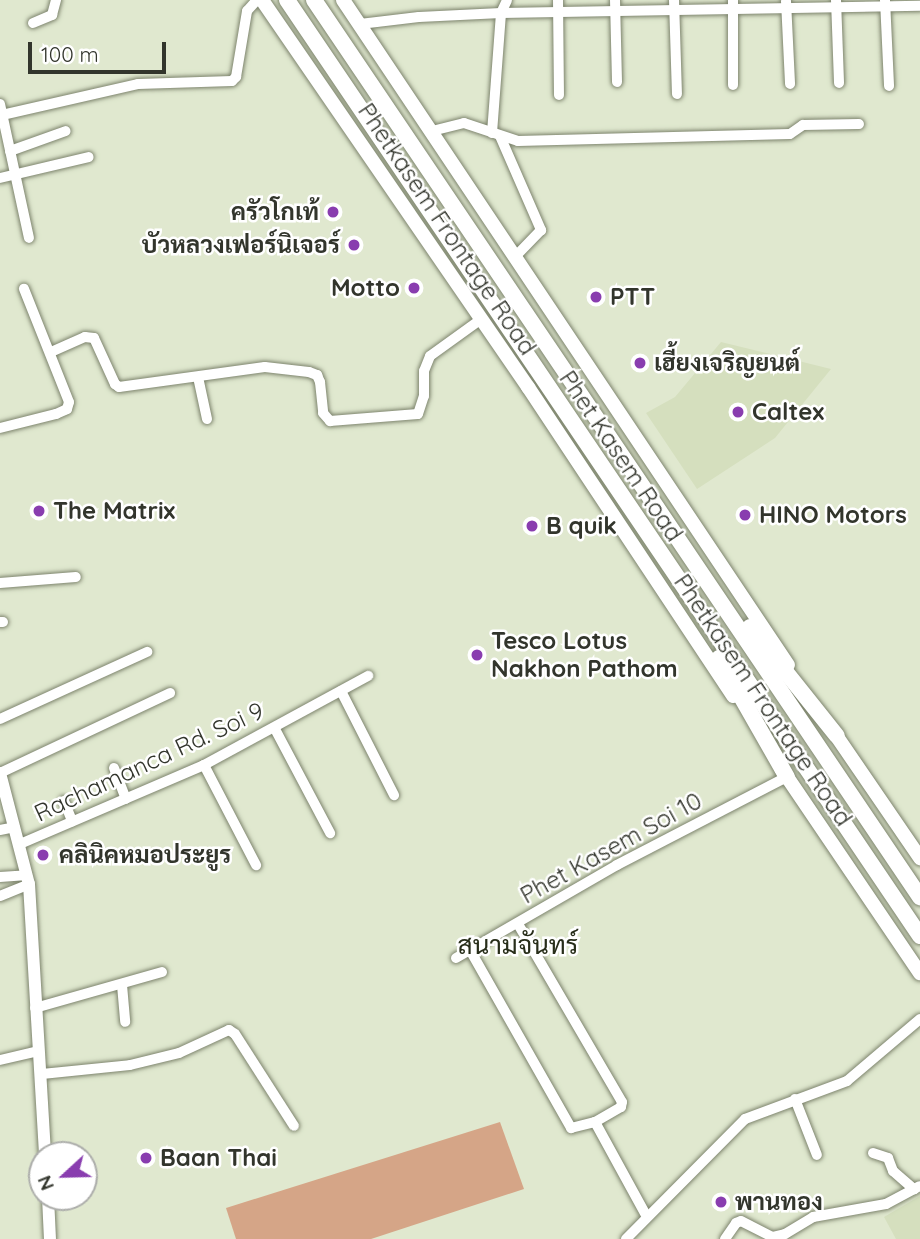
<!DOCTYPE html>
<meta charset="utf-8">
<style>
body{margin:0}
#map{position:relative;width:920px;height:1239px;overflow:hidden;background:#e0e8cf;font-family:Quicksand,Sarabun,sans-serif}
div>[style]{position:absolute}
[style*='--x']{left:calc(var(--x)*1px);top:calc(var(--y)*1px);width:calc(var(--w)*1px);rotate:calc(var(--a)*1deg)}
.built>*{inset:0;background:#d5dfbe}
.green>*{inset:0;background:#d5a587}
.roads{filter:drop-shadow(0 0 2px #7d846d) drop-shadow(0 0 2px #7d846d)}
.minor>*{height:10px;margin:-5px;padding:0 5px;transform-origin:5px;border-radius:5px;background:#fff}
.tertiary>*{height:12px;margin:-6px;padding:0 6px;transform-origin:6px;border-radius:6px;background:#fff}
.secondary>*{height:14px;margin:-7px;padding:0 7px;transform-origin:7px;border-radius:7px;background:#fff}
.trunk>*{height:16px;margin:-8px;padding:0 8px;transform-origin:8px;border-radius:8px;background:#fff}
.dots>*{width:19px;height:19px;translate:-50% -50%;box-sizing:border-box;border:4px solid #fff;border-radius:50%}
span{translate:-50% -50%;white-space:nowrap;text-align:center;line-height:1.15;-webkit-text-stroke:5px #fff;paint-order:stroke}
.poi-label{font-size:24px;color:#32352c;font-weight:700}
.right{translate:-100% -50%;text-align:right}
.left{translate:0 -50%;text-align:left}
.street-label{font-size:24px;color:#32352c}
.neighbourhood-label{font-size:26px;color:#272d19}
.north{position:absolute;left:28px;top:1141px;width:70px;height:70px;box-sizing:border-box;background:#fff;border:2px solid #adaeab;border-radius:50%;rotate:248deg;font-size:19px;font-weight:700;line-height:28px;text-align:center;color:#32352c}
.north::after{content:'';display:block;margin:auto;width:24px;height:32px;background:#893daf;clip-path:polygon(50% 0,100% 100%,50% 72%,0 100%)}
.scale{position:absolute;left:28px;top:42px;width:138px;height:32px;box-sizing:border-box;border:4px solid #32352c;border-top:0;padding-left:9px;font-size:21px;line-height:24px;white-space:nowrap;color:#32352c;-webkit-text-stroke:5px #fff;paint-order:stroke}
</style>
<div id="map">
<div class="built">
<i style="clip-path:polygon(721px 342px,831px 369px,775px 438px,697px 489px,646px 413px,675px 397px)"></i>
<i style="clip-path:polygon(920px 1196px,920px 1239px,896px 1239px,884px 1217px)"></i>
</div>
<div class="green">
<i style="clip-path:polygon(500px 1122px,524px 1189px,371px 1239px,236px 1239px,226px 1208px)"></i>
</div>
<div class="roads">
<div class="minor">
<i style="--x:558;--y:0;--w:95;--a:89.4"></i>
<i style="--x:615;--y:0;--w:82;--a:88.6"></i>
<i style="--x:674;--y:0;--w:94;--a:88.2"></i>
<i style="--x:733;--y:0;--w:85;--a:90"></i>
<i style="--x:836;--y:0;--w:83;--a:87.9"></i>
<i style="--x:885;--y:0;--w:86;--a:87.3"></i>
<i style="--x:786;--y:1;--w:83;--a:87.2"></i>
<i style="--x:33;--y:23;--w:21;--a:-23"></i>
<i style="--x:52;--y:15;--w:16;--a:-75"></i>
<i style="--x:360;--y:24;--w:59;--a:-6.8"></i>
<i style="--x:419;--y:17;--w:82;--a:-2.8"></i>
<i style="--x:501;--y:13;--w:419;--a:-1"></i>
<i style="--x:0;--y:104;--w:137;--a:77.8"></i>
<i style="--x:2;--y:115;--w:139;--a:-12.8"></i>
<i style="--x:138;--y:84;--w:94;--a:-1.8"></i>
<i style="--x:232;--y:81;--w:6;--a:-45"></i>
<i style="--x:236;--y:77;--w:67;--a:-80.5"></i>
<i style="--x:247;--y:11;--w:15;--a:-48"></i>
<i style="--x:432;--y:131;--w:33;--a:-14"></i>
<i style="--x:464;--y:123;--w:57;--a:18.4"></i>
<i style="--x:518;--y:141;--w:272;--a:-1.5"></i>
<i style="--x:790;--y:134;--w:16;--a:-35"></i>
<i style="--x:803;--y:125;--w:56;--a:-1"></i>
<i style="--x:492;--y:133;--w:120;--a:-85.7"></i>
<i style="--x:501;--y:13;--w:14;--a:-65"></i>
<i style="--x:500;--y:136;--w:103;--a:66.4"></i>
<i style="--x:541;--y:230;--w:36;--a:134"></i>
<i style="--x:10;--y:151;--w:59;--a:-19.7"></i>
<i style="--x:0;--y:178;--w:91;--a:-13.3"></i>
<i style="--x:51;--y:352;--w:37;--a:-24"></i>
<i style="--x:85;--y:337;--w:9;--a:6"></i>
<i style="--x:94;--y:338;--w:51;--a:65.5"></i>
<i style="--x:115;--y:384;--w:5;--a:37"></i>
<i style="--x:119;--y:387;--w:147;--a:-7.8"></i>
<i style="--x:265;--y:367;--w:44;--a:6.5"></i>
<i style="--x:309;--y:372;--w:9;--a:21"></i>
<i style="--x:317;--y:375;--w:8;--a:67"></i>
<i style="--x:320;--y:382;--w:31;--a:84"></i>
<i style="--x:323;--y:413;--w:11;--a:49"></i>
<i style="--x:330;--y:421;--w:88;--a:-4.5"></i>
<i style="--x:418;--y:414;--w:19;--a:-72"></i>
<i style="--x:424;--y:396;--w:25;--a:-90"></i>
<i style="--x:424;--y:371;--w:16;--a:-68"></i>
<i style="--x:430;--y:356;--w:62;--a:-35.8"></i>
<i style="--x:198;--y:377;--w:43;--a:77.9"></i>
<i style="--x:0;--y:428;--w:58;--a:-14"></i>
<i style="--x:56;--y:414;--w:12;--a:-24"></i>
<i style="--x:67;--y:409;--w:7;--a:-74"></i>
<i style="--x:69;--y:402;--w:122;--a:-111.7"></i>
<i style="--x:0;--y:583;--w:76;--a:-4.5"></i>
<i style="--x:0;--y:622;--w:3;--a:0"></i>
<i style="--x:341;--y:691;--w:117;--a:63"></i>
<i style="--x:0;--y:719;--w:162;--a:-24.5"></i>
<i style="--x:275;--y:729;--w:118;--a:62.1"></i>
<i style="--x:204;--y:765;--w:113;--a:62.5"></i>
<i style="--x:114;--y:768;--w:33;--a:69"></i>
<i style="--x:0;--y:773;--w:188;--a:-25.2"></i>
<i style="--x:64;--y:801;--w:22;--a:68"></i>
<i style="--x:0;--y:830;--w:15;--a:-11"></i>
<i style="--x:20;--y:844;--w:200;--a:-23.2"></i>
<i style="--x:204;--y:765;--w:187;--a:-28.5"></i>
<i style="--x:0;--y:877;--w:27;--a:-4"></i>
<i style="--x:0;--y:896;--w:31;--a:-22"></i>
<i style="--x:470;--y:950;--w:205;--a:60.4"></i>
<i style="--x:571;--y:1128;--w:25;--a:-14"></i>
<i style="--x:595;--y:1122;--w:30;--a:-30"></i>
<i style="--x:621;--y:1107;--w:5;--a:-79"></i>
<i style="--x:622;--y:1102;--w:206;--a:-120.3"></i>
<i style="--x:456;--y:958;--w:186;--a:-30"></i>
<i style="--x:617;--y:865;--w:191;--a:-27.4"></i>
<i style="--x:122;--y:985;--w:37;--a:85"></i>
<i style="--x:35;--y:1008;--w:132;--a:-15.8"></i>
<i style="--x:0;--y:1060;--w:39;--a:-13"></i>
<i style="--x:42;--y:1074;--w:88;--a:-5.8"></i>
<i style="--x:130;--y:1065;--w:50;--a:-13.8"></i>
<i style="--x:179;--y:1053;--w:55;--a:-24.7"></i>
<i style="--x:229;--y:1030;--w:7;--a:34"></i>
<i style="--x:235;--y:1034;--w:109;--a:57.3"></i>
<i style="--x:795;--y:1099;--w:60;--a:68.6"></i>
<i style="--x:595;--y:1122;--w:108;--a:61.3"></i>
<i style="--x:873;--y:1153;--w:16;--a:18"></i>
<i style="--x:888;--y:1158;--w:14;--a:69"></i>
<i style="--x:893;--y:1171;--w:28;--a:41"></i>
<i style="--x:626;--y:1239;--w:169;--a:-45.2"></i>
<i style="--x:745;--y:1119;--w:109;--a:-20.4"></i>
<i style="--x:847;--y:1081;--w:96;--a:-40.3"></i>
<i style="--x:725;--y:1239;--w:19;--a:-55"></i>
<i style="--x:736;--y:1223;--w:5;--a:-22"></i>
<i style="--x:741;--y:1221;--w:35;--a:27"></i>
<i style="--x:772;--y:1237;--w:13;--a:-13"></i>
<i style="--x:785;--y:1234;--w:33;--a:-31"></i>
<i style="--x:813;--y:1217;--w:74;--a:-10.1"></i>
<i style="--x:886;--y:1204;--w:38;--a:-28"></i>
</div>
<div class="tertiary">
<i style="--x:0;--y:773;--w:115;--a:75.4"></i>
<i style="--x:29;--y:884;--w:271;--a:86.6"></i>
<i style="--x:48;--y:1197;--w:42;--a:87.3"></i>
</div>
<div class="secondary">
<i style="--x:262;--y:0;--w:470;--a:55.5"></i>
<i style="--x:528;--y:387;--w:371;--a:56.4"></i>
<i style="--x:343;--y:0;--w:800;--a:56.21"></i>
<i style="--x:831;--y:728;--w:158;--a:55.6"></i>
<i style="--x:781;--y:768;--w:248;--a:55.9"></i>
</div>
<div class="trunk">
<i style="--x:287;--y:0;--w:1130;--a:55.93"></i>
<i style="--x:314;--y:0;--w:1083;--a:55.96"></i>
<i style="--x:750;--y:627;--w:139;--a:51.4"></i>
<i style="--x:719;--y:658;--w:137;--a:60.3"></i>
</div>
</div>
<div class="dots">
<i style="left:333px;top:212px;background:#893daf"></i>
<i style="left:354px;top:245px;background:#893daf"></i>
<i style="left:414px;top:288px;background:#893daf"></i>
<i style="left:596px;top:297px;background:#893daf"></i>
<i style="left:640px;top:363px;background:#893daf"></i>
<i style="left:738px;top:412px;background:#893daf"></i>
<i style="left:39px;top:511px;background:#893daf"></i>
<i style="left:745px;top:515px;background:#893daf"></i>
<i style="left:532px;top:526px;background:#893daf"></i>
<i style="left:477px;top:655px;background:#893daf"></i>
<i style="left:43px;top:855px;background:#893daf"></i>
<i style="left:146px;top:1158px;background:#893daf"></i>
<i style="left:721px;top:1202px;background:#893daf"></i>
</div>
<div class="poi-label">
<span class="right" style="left:319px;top:212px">ครัวโกเท้</span>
<span class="right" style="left:340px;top:245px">บัวหลวงเฟอร์นิเจอร์</span>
<span class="right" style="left:400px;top:288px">Motto</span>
<span class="left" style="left:610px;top:297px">PTT</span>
<span class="left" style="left:654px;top:363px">เฮี้ยงเจริญยนต์</span>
<span class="left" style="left:752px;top:412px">Caltex</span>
<span class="left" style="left:53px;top:511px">The Matrix</span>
<span class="left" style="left:759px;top:515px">HINO Motors</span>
<span class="left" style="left:546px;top:526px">B quik</span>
<span class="left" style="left:491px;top:655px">Tesco Lotus<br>Nakhon Pathom</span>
<span class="left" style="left:59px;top:855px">คลินิคหมอประยูร</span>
<span class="left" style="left:160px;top:1158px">Baan Thai</span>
<span class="left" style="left:735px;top:1202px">พานทอง</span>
</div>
<div class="street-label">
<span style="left:447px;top:229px;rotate:56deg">Phetkasem Frontage Road</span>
<span style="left:621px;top:456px;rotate:56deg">Phet Kasem Road</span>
<span style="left:763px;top:700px;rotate:56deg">Phetkasem Frontage Road</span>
<span style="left:149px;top:762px;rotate:-25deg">Rachamanca Rd. Soi 9</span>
<span style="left:611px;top:848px;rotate:-29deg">Phet Kasem Soi 10</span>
</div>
<div class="neighbourhood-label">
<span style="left:518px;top:945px">สนามจันทร์</span>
</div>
<div class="north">N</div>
<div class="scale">100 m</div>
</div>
